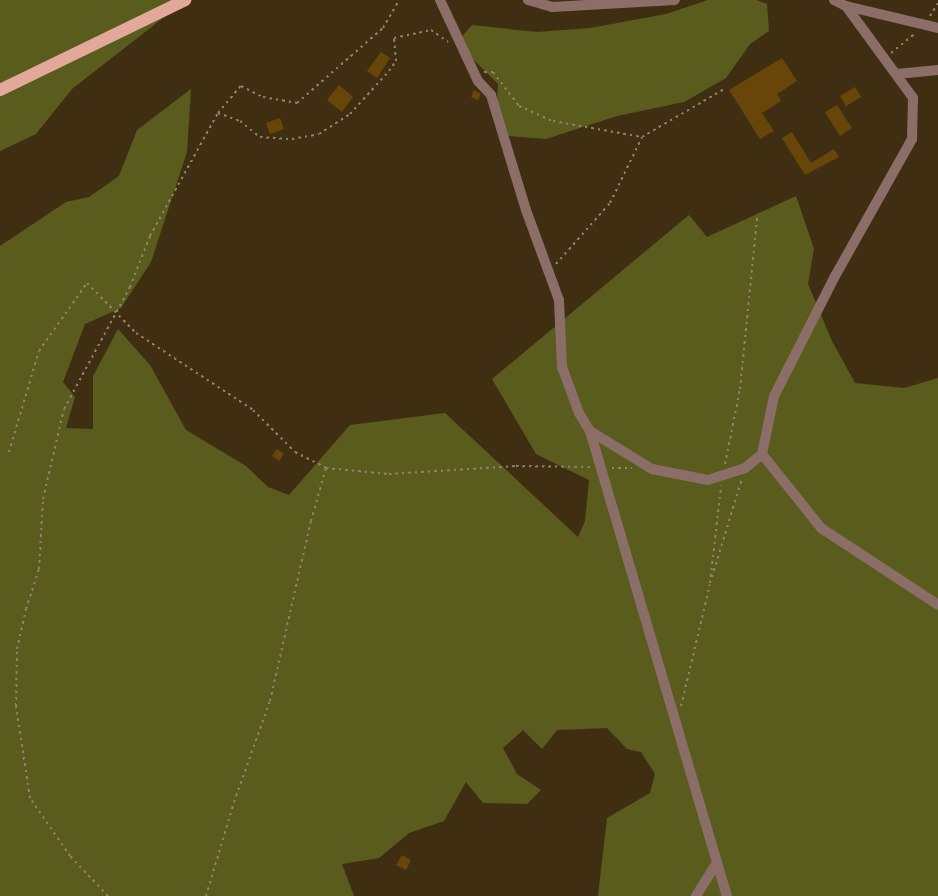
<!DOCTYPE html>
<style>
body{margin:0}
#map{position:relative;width:938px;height:896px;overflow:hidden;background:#402e13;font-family:Arial,sans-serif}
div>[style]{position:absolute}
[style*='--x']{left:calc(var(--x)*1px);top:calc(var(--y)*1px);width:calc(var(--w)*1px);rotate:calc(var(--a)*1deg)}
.forest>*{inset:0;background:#5a5c1d}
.building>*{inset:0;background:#68460a}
.path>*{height:2px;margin-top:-1px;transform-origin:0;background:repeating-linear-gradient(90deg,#91826d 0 2.5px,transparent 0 6.5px)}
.street>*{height:10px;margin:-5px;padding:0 5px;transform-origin:5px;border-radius:5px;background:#8a6e67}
.primary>*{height:12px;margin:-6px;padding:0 6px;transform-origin:6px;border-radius:6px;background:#e2a99b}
span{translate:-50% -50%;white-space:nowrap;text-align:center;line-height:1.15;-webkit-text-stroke:4px #20180c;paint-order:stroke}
</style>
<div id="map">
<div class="forest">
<i style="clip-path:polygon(0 0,186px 0,72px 89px,36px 134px,0 151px)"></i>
<i style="clip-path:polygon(708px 0,756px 0,767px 4px,769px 31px,750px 44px,726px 78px,684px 102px,617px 116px,546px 139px,507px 136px,497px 102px,498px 84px,473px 59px,460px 39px,472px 25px,537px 32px,590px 28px,666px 14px)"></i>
<i style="clip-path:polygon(191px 89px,187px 152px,151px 262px,121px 308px,85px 324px,63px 382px,75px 397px,66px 428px,93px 429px,93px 376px,118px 329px,150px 365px,186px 430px,246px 466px,268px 487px,289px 495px,350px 425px,445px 413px,578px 537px,585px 521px,589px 480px,536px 454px,492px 379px,689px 215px,707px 237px,796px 196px,814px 249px,808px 284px,832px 341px,855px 383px,904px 388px,938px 378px,938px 896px,598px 896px,607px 818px,650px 793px,655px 774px,641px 752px,627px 749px,607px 728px,557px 730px,542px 749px,523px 730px,503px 748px,517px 774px,541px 790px,527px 804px,483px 803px,466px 782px,444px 821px,409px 833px,379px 858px,342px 864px,354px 896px,0 896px,0 246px,66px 202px,89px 197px,119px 176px,137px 130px)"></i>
</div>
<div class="building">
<i style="clip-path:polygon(381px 52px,390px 58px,377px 78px,367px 71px)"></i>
<i style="clip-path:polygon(782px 58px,797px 81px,777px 94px,781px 101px,762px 113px,774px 131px,760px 139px,729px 90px)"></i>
<i style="clip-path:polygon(339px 85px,353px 97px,342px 112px,327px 100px)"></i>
<i style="clip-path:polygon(855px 87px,861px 97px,846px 106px,840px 96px)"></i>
<i style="clip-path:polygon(474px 90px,481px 94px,478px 100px,471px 97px)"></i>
<i style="clip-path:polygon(837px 105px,852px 128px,840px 136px,825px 112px)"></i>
<i style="clip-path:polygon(280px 118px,284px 129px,270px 134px,266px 123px)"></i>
<i style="clip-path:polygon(792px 132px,811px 163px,834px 149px,839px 157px,805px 175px,782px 138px)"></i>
<i style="clip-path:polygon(277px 449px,284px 454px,279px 461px,272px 456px)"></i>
<i style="clip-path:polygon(402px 855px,411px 860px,406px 870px,396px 865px)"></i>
</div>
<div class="path">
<i style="--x:930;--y:16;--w:15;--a:-58"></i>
<i style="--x:891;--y:53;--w:32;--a:-39"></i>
<i style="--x:484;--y:72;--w:9;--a:0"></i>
<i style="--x:493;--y:72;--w:43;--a:52.6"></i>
<i style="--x:519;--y:106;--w:37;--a:24"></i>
<i style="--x:553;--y:121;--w:90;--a:10.2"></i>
<i style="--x:218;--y:113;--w:23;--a:20"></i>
<i style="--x:240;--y:121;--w:26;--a:39"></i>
<i style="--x:260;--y:137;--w:32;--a:4"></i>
<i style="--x:292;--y:139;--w:27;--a:-10"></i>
<i style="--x:319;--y:134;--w:37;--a:-33"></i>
<i style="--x:350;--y:114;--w:58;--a:-47.8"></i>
<i style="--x:389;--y:71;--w:12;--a:-55"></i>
<i style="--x:396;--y:61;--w:23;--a:-95"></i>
<i style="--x:394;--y:38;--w:38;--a:-12"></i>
<i style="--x:431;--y:30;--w:21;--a:35"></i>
<i style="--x:556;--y:264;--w:81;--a:-48.5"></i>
<i style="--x:610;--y:203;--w:73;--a:-64.1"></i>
<i style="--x:642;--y:137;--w:95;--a:-30.3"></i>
<i style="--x:9;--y:452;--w:105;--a:-73.5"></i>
<i style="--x:39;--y:351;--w:83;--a:-54.8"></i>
<i style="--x:87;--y:283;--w:70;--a:45.6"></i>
<i style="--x:136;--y:333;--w:140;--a:33.3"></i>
<i style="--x:253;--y:410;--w:59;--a:45"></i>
<i style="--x:295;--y:452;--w:35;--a:27"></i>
<i style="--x:326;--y:468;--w:63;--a:5.4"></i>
<i style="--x:389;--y:474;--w:127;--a:-3.6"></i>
<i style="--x:516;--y:466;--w:76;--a:0.8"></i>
<i style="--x:725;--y:464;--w:76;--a:-78.7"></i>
<i style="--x:740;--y:389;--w:172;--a:-84.3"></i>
<i style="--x:612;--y:468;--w:20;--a:0"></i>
<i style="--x:712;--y:577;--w:103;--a:-73.1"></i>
<i style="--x:710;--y:583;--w:98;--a:-83.5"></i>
<i style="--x:681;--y:706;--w:125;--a:-76.6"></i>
<i style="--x:108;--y:896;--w:55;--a:-133.5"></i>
<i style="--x:70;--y:856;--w:70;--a:-124.6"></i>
<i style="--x:30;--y:798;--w:93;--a:-98.7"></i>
<i style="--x:16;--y:706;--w:57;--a:-89"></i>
<i style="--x:17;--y:649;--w:41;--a:-77.3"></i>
<i style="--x:26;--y:609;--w:42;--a:-72"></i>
<i style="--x:39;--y:569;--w:70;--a:-86.7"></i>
<i style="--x:43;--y:499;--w:92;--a:-76.9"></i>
<i style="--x:64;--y:409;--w:139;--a:-61.6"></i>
<i style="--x:130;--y:287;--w:55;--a:-68.6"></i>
<i style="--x:150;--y:236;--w:141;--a:-61.1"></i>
<i style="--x:218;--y:113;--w:35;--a:-50"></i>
<i style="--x:241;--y:86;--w:25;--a:27"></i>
<i style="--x:263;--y:97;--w:35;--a:10"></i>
<i style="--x:297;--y:103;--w:114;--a:-41.1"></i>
<i style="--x:383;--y:28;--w:32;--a:-60"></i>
<i style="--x:206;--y:896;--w:98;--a:-73.4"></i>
<i style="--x:234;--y:802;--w:107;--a:-70.4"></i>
<i style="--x:270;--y:701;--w:185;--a:-77.2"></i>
<i style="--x:311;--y:521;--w:55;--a:-74.2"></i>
</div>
<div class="street">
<i style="--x:440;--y:0;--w:89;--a:64.9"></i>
<i style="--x:478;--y:81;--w:19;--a:47"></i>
<i style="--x:491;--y:95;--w:120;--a:73.1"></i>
<i style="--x:526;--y:210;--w:96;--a:69.9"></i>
<i style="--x:559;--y:300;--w:67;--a:87.4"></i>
<i style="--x:562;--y:367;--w:49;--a:69.7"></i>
<i style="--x:579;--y:413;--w:21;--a:59"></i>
<i style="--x:590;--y:431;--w:485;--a:73.6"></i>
<i style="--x:528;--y:0;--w:25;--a:16"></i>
<i style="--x:552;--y:7;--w:123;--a:-3.3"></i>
<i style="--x:834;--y:0;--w:13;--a:27"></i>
<i style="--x:846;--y:6;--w:114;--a:53.9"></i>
<i style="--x:913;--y:98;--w:41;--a:91.4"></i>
<i style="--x:912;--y:139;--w:157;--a:119.3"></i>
<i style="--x:835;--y:276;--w:135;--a:116.9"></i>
<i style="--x:774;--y:396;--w:59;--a:101.7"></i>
<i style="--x:762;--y:454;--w:95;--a:51.4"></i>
<i style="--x:821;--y:528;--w:140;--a:33.3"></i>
<i style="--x:846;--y:6;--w:95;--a:13.4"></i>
<i style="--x:897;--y:74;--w:41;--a:-5.6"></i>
<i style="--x:590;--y:431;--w:73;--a:31.5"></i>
<i style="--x:652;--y:469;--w:57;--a:11.1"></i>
<i style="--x:708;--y:480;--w:39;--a:-18"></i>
<i style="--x:745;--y:468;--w:22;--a:-39"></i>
<i style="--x:696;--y:896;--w:40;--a:-58"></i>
</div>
<div class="primary">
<i style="--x:0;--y:90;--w:206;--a:-25.9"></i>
</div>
</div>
